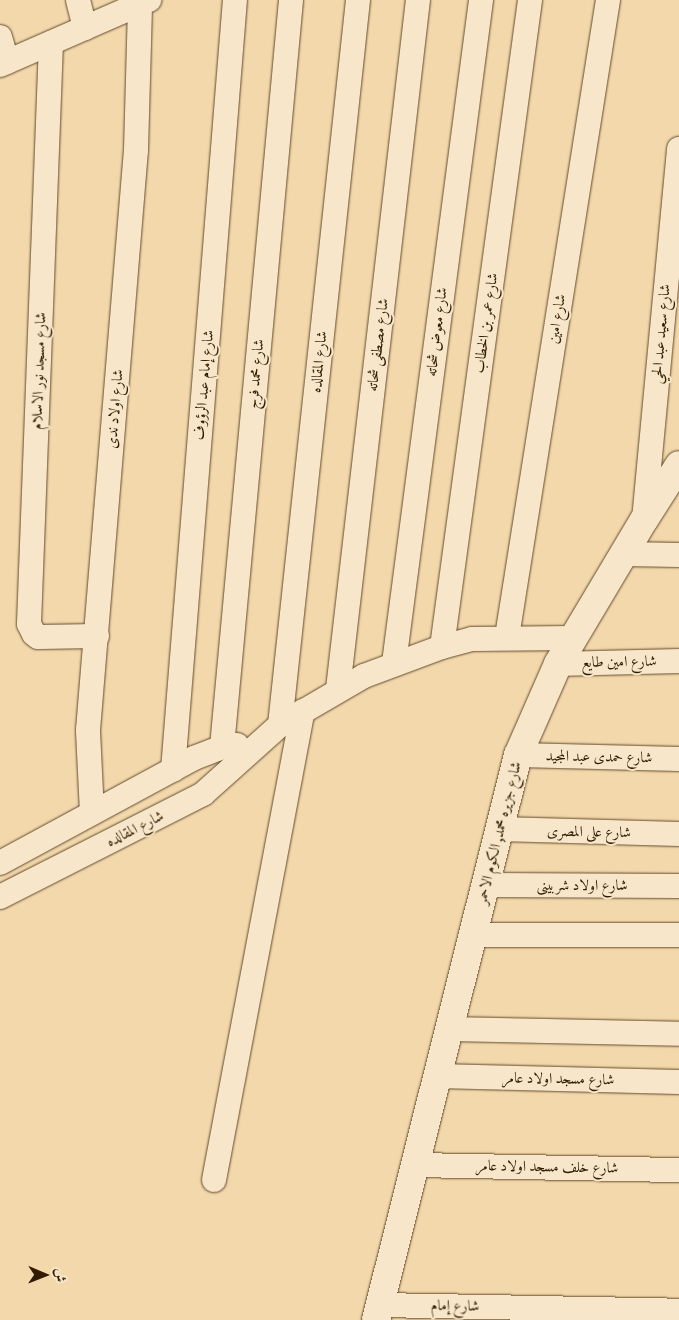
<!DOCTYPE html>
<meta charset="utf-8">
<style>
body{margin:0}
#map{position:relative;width:679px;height:1320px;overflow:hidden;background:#f3d8ac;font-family:"IM FELL English",Amiri,serif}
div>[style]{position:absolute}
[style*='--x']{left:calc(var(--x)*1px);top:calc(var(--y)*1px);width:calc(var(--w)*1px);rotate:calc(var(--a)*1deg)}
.roads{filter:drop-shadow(0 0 1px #624b2b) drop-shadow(0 0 1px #624b2b)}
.street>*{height:24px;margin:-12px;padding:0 12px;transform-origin:12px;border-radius:12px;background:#f7e6c9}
.secondary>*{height:28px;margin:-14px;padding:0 14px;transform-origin:14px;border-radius:14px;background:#f7e6c9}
span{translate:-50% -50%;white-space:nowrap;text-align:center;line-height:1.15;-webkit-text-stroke:4px #f7e6c9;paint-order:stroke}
.street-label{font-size:15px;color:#311c00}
.north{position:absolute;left:20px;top:1250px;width:50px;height:50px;-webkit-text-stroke:4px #f7e6c9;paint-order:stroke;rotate:91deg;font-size:14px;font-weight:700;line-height:20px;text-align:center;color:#311c00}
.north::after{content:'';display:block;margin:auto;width:18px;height:22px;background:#311c00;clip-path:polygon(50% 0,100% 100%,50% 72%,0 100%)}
</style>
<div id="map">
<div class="roads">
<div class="street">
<i style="--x:78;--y:0;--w:29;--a:76"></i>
<i style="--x:0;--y:37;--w:26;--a:74"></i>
<i style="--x:51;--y:43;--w:581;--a:92.17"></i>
<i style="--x:29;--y:624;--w:11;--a:63"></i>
<i style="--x:34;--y:634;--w:5;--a:37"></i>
<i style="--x:38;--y:637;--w:59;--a:-1"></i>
<i style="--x:0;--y:65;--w:163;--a:-23.6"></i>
<i style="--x:644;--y:520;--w:373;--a:-84.6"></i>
<i style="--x:624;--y:554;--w:55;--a:1"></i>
<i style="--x:507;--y:637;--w:645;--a:-80.99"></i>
<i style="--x:442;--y:647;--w:653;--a:-82.25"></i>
<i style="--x:394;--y:663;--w:669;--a:-82.52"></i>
<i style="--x:558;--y:664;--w:121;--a:-1.4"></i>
<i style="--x:338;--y:689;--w:694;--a:-83.38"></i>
<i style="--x:280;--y:725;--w:729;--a:-83.86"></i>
<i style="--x:222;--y:747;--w:750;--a:-84.72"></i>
<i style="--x:518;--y:755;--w:161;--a:1.4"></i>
<i style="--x:173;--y:770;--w:772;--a:-85.4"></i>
<i style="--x:92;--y:813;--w:83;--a:-92.8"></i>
<i style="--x:88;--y:730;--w:582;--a:-85.27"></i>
<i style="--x:136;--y:150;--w:146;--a:-88.4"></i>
<i style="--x:499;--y:829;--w:180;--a:1.6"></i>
<i style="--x:0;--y:863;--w:221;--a:-28.4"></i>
<i style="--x:194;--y:758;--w:30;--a:-21"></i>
<i style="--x:222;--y:747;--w:15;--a:-8"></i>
<i style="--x:486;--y:885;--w:193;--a:0.3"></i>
<i style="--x:0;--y:897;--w:228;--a:-26.9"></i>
<i style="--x:203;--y:794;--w:103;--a:-41.9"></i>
<i style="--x:280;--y:725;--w:97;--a:-30.3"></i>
<i style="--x:364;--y:676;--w:83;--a:-20.4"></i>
<i style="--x:442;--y:647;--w:31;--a:-15"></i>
<i style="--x:472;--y:639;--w:102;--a:-0.6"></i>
<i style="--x:473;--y:935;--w:206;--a:0"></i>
<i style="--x:449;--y:1029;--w:230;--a:1.2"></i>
<i style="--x:437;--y:1076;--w:242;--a:1.4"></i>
<i style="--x:415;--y:1165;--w:264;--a:1.1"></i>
<i style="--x:214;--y:1180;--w:477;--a:-79.3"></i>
<i style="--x:380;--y:1305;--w:299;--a:1.1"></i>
</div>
<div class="secondary">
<i style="--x:376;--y:1320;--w:583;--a:-75.89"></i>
<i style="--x:518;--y:755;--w:99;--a:-66.3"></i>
<i style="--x:558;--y:664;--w:168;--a:-59.2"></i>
<i style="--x:644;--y:520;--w:65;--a:-57.5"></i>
</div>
</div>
<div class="street-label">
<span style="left:557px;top:319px;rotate:-81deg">شارع امين</span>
<span style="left:486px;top:323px;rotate:-82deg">شارع عمر بن الخطاب</span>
<span style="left:437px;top:332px;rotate:-83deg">شارع معوض شحاته</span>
<span style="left:661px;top:334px;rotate:-85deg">شارع سعيد عبد الحي</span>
<span style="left:378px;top:345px;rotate:-83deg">شارع مصطفى شحاته</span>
<span style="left:319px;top:362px;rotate:-84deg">شارع المقالده</span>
<span style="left:39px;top:371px;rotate:-88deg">شارع مسجد نور الاسلام</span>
<span style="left:256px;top:374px;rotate:-85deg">شارع محمد فرج</span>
<span style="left:204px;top:385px;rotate:-85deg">شارع إمام عبد الرؤوف</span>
<span style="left:115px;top:409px;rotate:-85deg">شارع اولاد ندى</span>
<span style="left:619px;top:662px;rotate:-1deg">شارع امين طايع</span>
<span style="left:599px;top:757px;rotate:1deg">شارع حمدى عبد المجيد</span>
<span style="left:135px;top:829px;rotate:-27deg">شارع المقالده</span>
<span style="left:589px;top:832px;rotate:1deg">شارع على المصرى</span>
<span style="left:499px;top:833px;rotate:-76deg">شارع جزيره محمد, الكوم الاحمر</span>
<span style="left:582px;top:886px">شارع اولاد شربينى</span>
<span style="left:558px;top:1079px;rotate:1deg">شارع مسجد اولاد عامر</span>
<span style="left:547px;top:1167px;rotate:1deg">شارع خلف مسجد اولاد عامر</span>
<span style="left:455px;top:1306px;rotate:1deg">شارع إمام</span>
</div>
<div class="north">ش</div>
</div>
